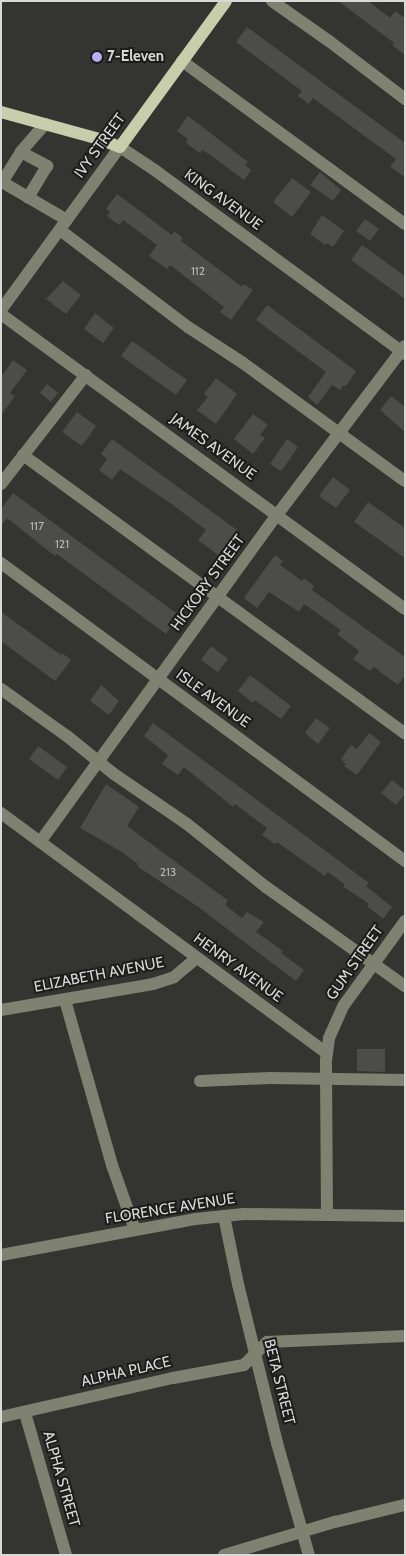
<!DOCTYPE html>
<style>
body{margin:0}
#map{position:relative;width:406px;height:1556px;overflow:hidden;background:#343531;font-family:Cabin,sans-serif}
div>[style]{position:absolute}
[style*='--x']{left:calc(var(--x)*1px);top:calc(var(--y)*1px);width:calc(var(--w)*1px);rotate:calc(var(--a)*1deg)}
.building>*{inset:0;background:#4c4d48}
.minor>*{height:12px;margin:-6px;padding:0 6px;transform-origin:6px;border-radius:6px;background:#7f8270}
.major>*{height:12px;margin:-6px;padding:0 6px;transform-origin:6px;border-radius:6px;background:#c8ceab}
.dots>*{width:14px;height:14px;translate:-50% -50%;box-sizing:border-box;border:2px solid #1c1c1a;border-radius:50%}
span{translate:-50% -50%;white-space:nowrap;text-align:center;line-height:1.15;-webkit-text-stroke:4px #1c1c1a;paint-order:stroke}
.number-label{font-size:12px;color:#b6b7b3}
.number-label span{-webkit-text-stroke-width:0}
.poi-label{font-size:15px;color:#d9dad7;font-weight:700}
.left{translate:0 -50%;text-align:left}
.street-label{font-size:15px;color:#d9dad7}
.frame{position:absolute;inset:0;border:2px solid #d9dad7;pointer-events:none}
</style>
<div id="map">
<div class="building">
<i style="clip-path:polygon(338px 1px,368px 1px,390px 18px,395px 11px,405px 18px,405px 55px,392px 45px,394px 43px)"></i>
<i style="clip-path:polygon(247px 27px,405px 143px,405px 177px,390px 167px,396px 159px,313px 98px,309px 104px,298px 96px,302px 91px,236px 42px)"></i>
<i style="clip-path:polygon(188px 116px,248px 162px,245px 165px,251px 170px,244px 180px,209px 154px,202px 150px,200px 153px,186px 143px,188px 139px,177px 131px)"></i>
<i style="clip-path:polygon(320px 172px,341px 190px,333px 201px,310px 185px)"></i>
<i style="clip-path:polygon(292px 178px,311px 192px,292px 217px,273px 202px)"></i>
<i style="clip-path:polygon(117px 194px,172px 235px,174px 231px,183px 238px,181px 241px,242px 287px,244px 284px,253px 290px,231px 320px,220px 312px,224px 307px,192px 282px,170px 265px,167px 269px,149px 256px,157px 245px,123px 220px,119px 225px,107px 216px,110px 212px,106px 209px)"></i>
<i style="clip-path:polygon(322px 215px,344px 231px,333px 247px,327px 243px,325px 245px,310px 234px)"></i>
<i style="clip-path:polygon(365px 219px,379px 229px,370px 241px,356px 231px)"></i>
<i style="clip-path:polygon(362px 245px,405px 276px,405px 299px,351px 260px)"></i>
<i style="clip-path:polygon(63px 281px,81px 295px,66px 314px,46px 299px)"></i>
<i style="clip-path:polygon(267px 305px,356px 371px,346px 386px,344px 385px,340px 390px,332px 385px,317px 405px,308px 397px,326px 372px,256px 320px)"></i>
<i style="clip-path:polygon(95px 313px,114px 328px,103px 343px,84px 329px)"></i>
<i style="clip-path:polygon(132px 341px,187px 380px,176px 395px,121px 356px)"></i>
<i style="clip-path:polygon(13px 360px,27px 370px,10px 393px,15px 396px,1px 415px,1px 377px)"></i>
<i style="clip-path:polygon(216px 378px,237px 394px,216px 424px,197px 410px,208px 397px,204px 394px)"></i>
<i style="clip-path:polygon(47px 384px,58px 393px,51px 402px,40px 393px)"></i>
<i style="clip-path:polygon(391px 396px,405px 407px,405px 432px,380px 410px)"></i>
<i style="clip-path:polygon(77px 412px,96px 426px,82px 446px,62px 432px)"></i>
<i style="clip-path:polygon(253px 414px,268px 425px,260px 435px,265px 438px,253px 454px,234px 439px)"></i>
<i style="clip-path:polygon(112px 439px,237px 530px,218px 555px,198px 540px,206px 530px,173px 505px,120px 469px,112px 480px,99px 470px,107px 459px,101px 454px)"></i>
<i style="clip-path:polygon(287px 439px,298px 447px,282px 470px,279px 470px,270px 464px)"></i>
<i style="clip-path:polygon(333px 477px,350px 490px,336px 508px,319px 496px)"></i>
<i style="clip-path:polygon(13px 493px,176px 613px,170px 621px,173px 623px,166px 634px,57px 554px,55px 556px,7px 518px,1px 526px,1px 509px)"></i>
<i style="clip-path:polygon(368px 502px,405px 528px,405px 558px,354px 522px)"></i>
<i style="clip-path:polygon(275px 555px,283px 561px,280px 565px,302px 581px,304px 578px,314px 586px,312px 590px,405px 657px,405px 675px,398px 685px,374px 667px,370px 671px,353px 659px,359px 651px,337px 634px,341px 630px,304px 604px,299px 612px,269px 592px,257px 608px,244px 598px)"></i>
<i style="clip-path:polygon(1px 612px,61px 655px,62px 653px,71px 660px,55px 681px,1px 641px)"></i>
<i style="clip-path:polygon(211px 646px,228px 659px,218px 672px,201px 660px)"></i>
<i style="clip-path:polygon(250px 675px,291px 706px,281px 719px,255px 700px,253px 703px,238px 691px)"></i>
<i style="clip-path:polygon(101px 685px,119px 701px,109px 715px,90px 701px)"></i>
<i style="clip-path:polygon(316px 718px,330px 728px,318px 744px,305px 733px)"></i>
<i style="clip-path:polygon(153px 723px,369px 883px,366px 886px,392px 907px,383px 919px,367px 906px,369px 904px,344px 887px,344px 884px,328px 872px,325px 876px,277px 842px,275px 844px,262px 835px,267px 828px,235px 804px,233px 807px,184px 767px,178px 775px,162px 764px,168px 755px,144px 736px)"></i>
<i style="clip-path:polygon(369px 733px,381px 742px,357px 775px,344px 766px,346px 764px,341px 759px,351px 745px,357px 749px)"></i>
<i style="clip-path:polygon(38px 746px,67px 767px,58px 780px,29px 759px)"></i>
<i style="clip-path:polygon(392px 780px,405px 790px,405px 794px,396px 805px,381px 793px)"></i>
<i style="clip-path:polygon(106px 784px,139px 807px,127px 826px,226px 899px,228px 901px,225px 905px,242px 918px,247px 912px,264px 922px,256px 932px,283px 951px,281px 953px,304px 970px,296px 981px,197px 906px,137px 866px,138px 864px,122px 852px,80px 828px)"></i>
<i style="clip-path:polygon(357px 1049px,385px 1049px,385px 1072px,357px 1071px)"></i>
</div>
<div class="minor">
<i style="--x:272;--y:1;--w:70;--a:35.1"></i>
<i style="--x:329;--y:41;--w:96;--a:37.3"></i>
<i style="--x:182;--y:61;--w:276;--a:36.2"></i>
<i style="--x:45;--y:124;--w:37;--a:131"></i>
<i style="--x:21;--y:152;--w:36;--a:122"></i>
<i style="--x:2;--y:182;--w:75;--a:30.3"></i>
<i style="--x:21;--y:152;--w:30;--a:28"></i>
<i style="--x:47;--y:166;--w:37;--a:121"></i>
<i style="--x:60;--y:230;--w:161;--a:37.2"></i>
<i style="--x:188;--y:327;--w:66;--a:33.2"></i>
<i style="--x:243;--y:363;--w:200;--a:36.1"></i>
<i style="--x:1;--y:310;--w:202;--a:-53.9"></i>
<i style="--x:120;--y:147;--w:43;--a:33.7"></i>
<i style="--x:156;--y:171;--w:309;--a:36.3"></i>
<i style="--x:1;--y:314;--w:500;--a:36.14"></i>
<i style="--x:23;--y:455;--w:473;--a:36.1"></i>
<i style="--x:1;--y:484;--w:138;--a:-52.1"></i>
<i style="--x:1;--y:563;--w:502;--a:36.41"></i>
<i style="--x:1;--y:689;--w:81;--a:35.5"></i>
<i style="--x:67;--y:736;--w:60;--a:39"></i>
<i style="--x:114;--y:774;--w:88;--a:34.4"></i>
<i style="--x:187;--y:824;--w:101;--a:38.6"></i>
<i style="--x:266;--y:887;--w:171;--a:35.5"></i>
<i style="--x:1;--y:813;--w:405;--a:36.4"></i>
<i style="--x:40;--y:842;--w:404;--a:-54.1"></i>
<i style="--x:277;--y:515;--w:212;--a:-52.9"></i>
<i style="--x:65;--y:1000;--w:172;--a:74.1"></i>
<i style="--x:112;--y:1165;--w:69;--a:70.5"></i>
<i style="--x:1;--y:1010;--w:154;--a:-9.7"></i>
<i style="--x:153;--y:984;--w:22;--a:-18"></i>
<i style="--x:174;--y:977;--w:30;--a:-40"></i>
<i style="--x:200;--y:1081;--w:70;--a:-2.5"></i>
<i style="--x:270;--y:1078;--w:135;--a:0.8"></i>
<i style="--x:327;--y:1214;--w:154;--a:-90.4"></i>
<i style="--x:326;--y:1060;--w:22;--a:-82"></i>
<i style="--x:329;--y:1038;--w:36;--a:-66"></i>
<i style="--x:344;--y:1005;--w:104;--a:-54"></i>
<i style="--x:224;--y:1216;--w:69;--a:78.4"></i>
<i style="--x:238;--y:1284;--w:164;--a:76.2"></i>
<i style="--x:277;--y:1443;--w:116;--a:74.1"></i>
<i style="--x:1;--y:1255;--w:197;--a:-10.5"></i>
<i style="--x:195;--y:1219;--w:49;--a:-5.8"></i>
<i style="--x:244;--y:1214;--w:161;--a:0.7"></i>
<i style="--x:25;--y:1413;--w:148;--a:73.9"></i>
<i style="--x:1;--y:1417;--w:176;--a:-12.8"></i>
<i style="--x:173;--y:1378;--w:72;--a:-10.4"></i>
<i style="--x:244;--y:1365;--w:33;--a:-45"></i>
<i style="--x:267;--y:1342;--w:138;--a:-2.5"></i>
<i style="--x:224;--y:1555;--w:116;--a:-16.6"></i>
<i style="--x:335;--y:1522;--w:72;--a:-13.7"></i>
</div>
<div class="major">
<i style="--x:1;--y:112;--w:102;--a:15.4"></i>
<i style="--x:99;--y:139;--w:22;--a:21"></i>
<i style="--x:120;--y:147;--w:180;--a:-54"></i>
</div>
<div class="dots">
<i style="left:97px;top:57px;background:#bcaaf5"></i>
</div>
<div class="number-label">
<span style="left:198px;top:271px">112</span>
<span style="left:37px;top:526px">117</span>
<span style="left:62px;top:544px">121</span>
<span style="left:168px;top:872px">213</span>
</div>
<div class="poi-label">
<span class="left" style="left:107px;top:57px">7-Eleven</span>
</div>
<div class="street-label">
<span style="left:100px;top:146px;rotate:-54deg">IVY STREET</span>
<span style="left:223px;top:200px;rotate:36deg">KING AVENUE</span>
<span style="left:213px;top:447px;rotate:36deg">JAMES AVENUE</span>
<span style="left:208px;top:583px;rotate:-54deg">HICKORY STREET</span>
<span style="left:213px;top:699px;rotate:36deg">ISLE AVENUE</span>
<span style="left:355px;top:963px;rotate:-55deg">GUM STREET</span>
<span style="left:238px;top:968px;rotate:36deg">HENRY AVENUE</span>
<span style="left:99px;top:975px;rotate:-11deg">ELIZABETH AVENUE</span>
<span style="left:170px;top:1209px;rotate:-9deg">FLORENCE AVENUE</span>
<span style="left:126px;top:1372px;rotate:-13deg">ALPHA PLACE</span>
<span style="left:279px;top:1382px;rotate:76deg">BETA STREET</span>
<span style="left:61px;top:1479px;rotate:74deg">ALPHA STREET</span>
</div>
<div class="frame"></div>
</div>
